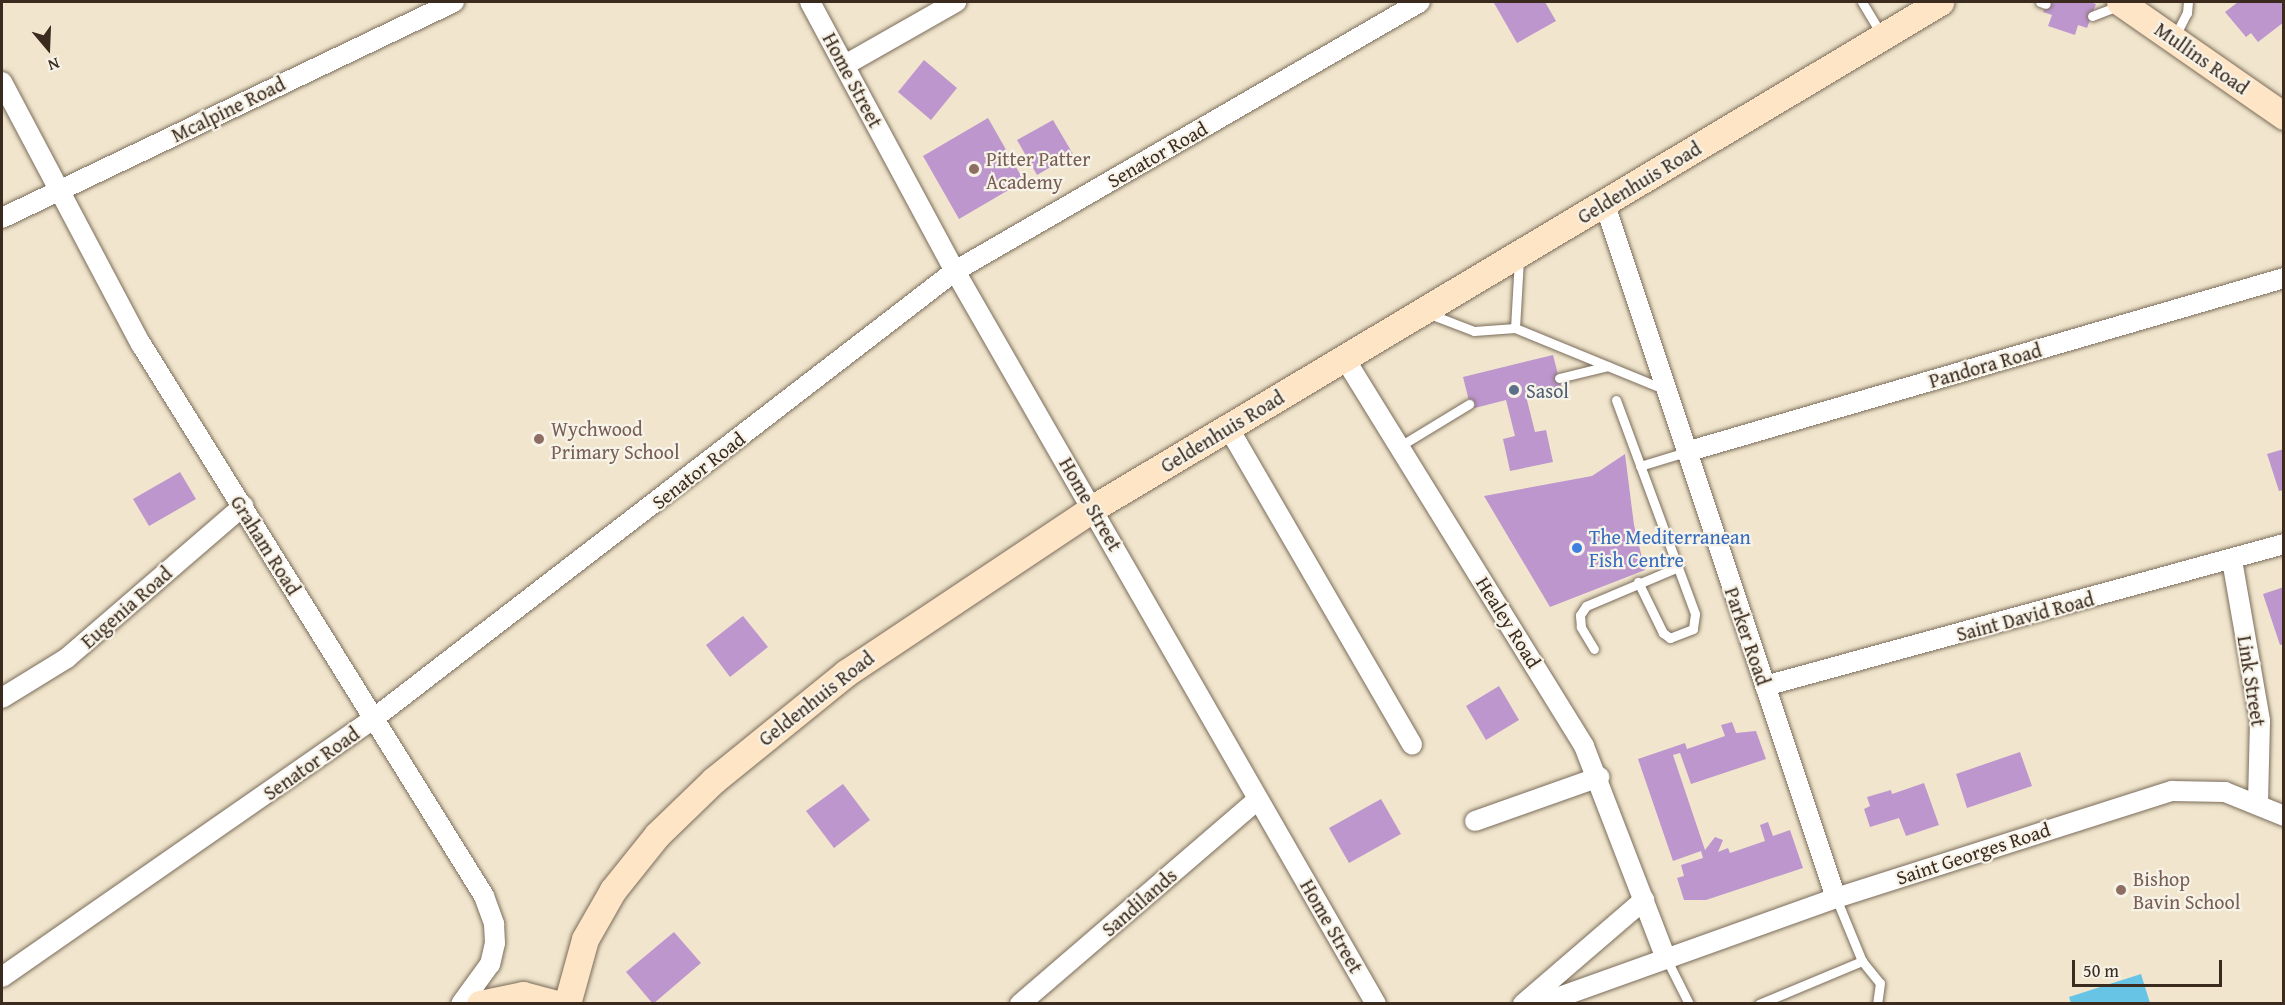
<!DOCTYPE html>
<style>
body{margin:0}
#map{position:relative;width:2285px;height:1005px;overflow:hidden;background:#f1e6cd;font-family:"Gentium Book Plus",serif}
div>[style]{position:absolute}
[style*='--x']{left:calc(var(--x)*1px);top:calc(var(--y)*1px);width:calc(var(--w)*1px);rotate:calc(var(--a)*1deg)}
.water>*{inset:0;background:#67c4e5}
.building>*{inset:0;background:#bd96ce}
.roads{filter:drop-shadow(0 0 2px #7b6c5b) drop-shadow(0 0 2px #7b6c5b)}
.lane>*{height:9px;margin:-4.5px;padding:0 4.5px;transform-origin:4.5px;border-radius:4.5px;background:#fff}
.street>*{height:20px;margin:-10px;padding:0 10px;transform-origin:10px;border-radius:10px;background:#fff}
.secondary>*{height:27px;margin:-13.5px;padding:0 13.5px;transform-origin:13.5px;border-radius:13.5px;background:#fde5c5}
.dots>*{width:16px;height:16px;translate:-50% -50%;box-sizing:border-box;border:3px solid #f7f3e8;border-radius:50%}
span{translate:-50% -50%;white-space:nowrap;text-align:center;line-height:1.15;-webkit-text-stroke:4.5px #f7f3e8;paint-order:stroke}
.street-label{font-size:20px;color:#3b2a1e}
.education-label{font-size:20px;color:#785e54}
.left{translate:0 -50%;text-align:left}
.service-label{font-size:20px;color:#4e5e75}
.shop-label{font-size:20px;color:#366cbe}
.frame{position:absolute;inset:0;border:3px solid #3b2a1e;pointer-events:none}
.north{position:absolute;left:18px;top:18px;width:60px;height:60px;-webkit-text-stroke:4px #f7f3e8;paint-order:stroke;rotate:161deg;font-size:16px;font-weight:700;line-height:24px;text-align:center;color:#3b2a1e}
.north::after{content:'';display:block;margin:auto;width:21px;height:27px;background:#3b2a1e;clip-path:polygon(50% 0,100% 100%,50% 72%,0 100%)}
.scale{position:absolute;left:2072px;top:960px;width:150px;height:27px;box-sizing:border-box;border:3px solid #3b2a1e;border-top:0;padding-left:8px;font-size:18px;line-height:21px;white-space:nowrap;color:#3b2a1e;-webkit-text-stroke:4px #f7f3e8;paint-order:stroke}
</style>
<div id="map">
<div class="water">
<i style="clip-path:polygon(2141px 974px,2150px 1003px,2071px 1003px,2069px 997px)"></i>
</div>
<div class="building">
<i style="clip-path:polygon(1545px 2px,1556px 21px,1517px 43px,1494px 3px)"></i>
<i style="clip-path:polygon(2047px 2px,2089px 2px,2096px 4px,2087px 28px,2078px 25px,2075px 35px,2048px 26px,2052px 15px,2043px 12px)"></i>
<i style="clip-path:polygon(2238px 2px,2284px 2px,2284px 22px,2258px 42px,2251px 33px,2246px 37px,2225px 12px)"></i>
<i style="clip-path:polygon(924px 60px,957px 88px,931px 120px,898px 92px)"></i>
<i style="clip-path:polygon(988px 118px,1024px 181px,959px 219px,923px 156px)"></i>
<i style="clip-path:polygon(1053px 120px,1073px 154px,1037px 175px,1017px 140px)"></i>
<i style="clip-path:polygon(1553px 355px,1561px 386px,1526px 396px,1535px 432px,1546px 430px,1553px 462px,1510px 471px,1503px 439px,1515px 436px,1506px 400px,1471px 409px,1463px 377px)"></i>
<i style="clip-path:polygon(2284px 449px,2284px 490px,2279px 491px,2267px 454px)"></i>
<i style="clip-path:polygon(1625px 454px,1634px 525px,1645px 570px,1550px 607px,1484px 496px,1592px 476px)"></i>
<i style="clip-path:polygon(180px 472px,196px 499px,149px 526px,133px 499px)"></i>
<i style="clip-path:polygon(2284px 587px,2284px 644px,2280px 645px,2263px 594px)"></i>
<i style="clip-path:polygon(743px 616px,768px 647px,730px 677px,706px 645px)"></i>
<i style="clip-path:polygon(1499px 686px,1519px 720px,1486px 740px,1466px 706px)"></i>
<i style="clip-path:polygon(1732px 722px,1736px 733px,1756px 731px,1766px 759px,1691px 784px,1680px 753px,1673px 755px,1705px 850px,1715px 837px,1723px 840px,1718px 852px,1728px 848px,1730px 853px,1765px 841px,1760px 825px,1768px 822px,1773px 836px,1790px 830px,1803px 868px,1706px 900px,1684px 900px,1677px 878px,1684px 876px,1681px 865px,1703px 858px,1701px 851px,1673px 861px,1638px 759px,1685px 743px,1687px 749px,1725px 736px,1721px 725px)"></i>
<i style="clip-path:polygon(2020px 752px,2032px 786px,1967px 808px,1956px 774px)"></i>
<i style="clip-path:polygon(1924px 783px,1939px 825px,1906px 836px,1899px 818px,1870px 827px,1864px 809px,1870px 806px,1867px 797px,1891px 790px,1892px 794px)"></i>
<i style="clip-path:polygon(843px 784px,870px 820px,834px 848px,806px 811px)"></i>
<i style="clip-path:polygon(1381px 799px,1401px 834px,1349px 863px,1329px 828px)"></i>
<i style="clip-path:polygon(674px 932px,701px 963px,653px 1004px,626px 972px)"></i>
</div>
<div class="roads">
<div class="lane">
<i style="--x:1862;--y:2;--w:39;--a:59"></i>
<i style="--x:2040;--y:2;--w:6;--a:18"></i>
<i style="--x:2092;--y:16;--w:31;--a:-21"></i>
<i style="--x:2174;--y:38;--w:28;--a:-63"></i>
<i style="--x:2187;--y:13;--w:11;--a:-85"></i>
<i style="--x:1427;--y:313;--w:50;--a:21"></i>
<i style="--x:1474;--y:331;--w:41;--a:-4.2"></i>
<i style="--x:1515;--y:328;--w:163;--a:22.3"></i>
<i style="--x:1515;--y:328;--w:69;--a:-86.7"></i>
<i style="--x:1559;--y:378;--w:50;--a:-13.8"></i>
<i style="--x:1616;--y:400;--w:228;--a:69.7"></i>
<i style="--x:1695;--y:614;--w:15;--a:98"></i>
<i style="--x:1693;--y:629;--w:25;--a:159"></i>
<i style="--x:1670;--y:638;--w:9;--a:-144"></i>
<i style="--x:1663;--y:633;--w:57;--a:-116.1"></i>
<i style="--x:1400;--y:446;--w:81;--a:-31.3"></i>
<i style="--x:1640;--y:466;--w:48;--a:-16.9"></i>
<i style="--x:1594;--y:649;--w:26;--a:-121"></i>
<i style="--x:1581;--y:627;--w:12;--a:-95"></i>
<i style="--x:1580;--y:615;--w:11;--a:-56"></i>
<i style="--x:1586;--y:606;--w:98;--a:-22.9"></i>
<i style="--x:1836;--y:898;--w:68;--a:67.6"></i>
<i style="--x:1862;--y:961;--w:28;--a:51"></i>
<i style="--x:1880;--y:983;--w:21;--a:98"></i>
<i style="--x:1666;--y:958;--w:51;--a:63.4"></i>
<i style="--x:1759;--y:1004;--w:112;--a:-22.7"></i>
</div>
<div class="street">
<i style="--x:810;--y:2;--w:306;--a:61.7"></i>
<i style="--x:955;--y:271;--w:845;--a:60.13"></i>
<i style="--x:845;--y:65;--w:128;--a:-29.6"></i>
<i style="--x:2;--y:82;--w:297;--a:62.1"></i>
<i style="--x:141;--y:344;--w:650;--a:58.14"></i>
<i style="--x:484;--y:896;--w:30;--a:70"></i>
<i style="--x:494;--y:924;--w:19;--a:87"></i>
<i style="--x:495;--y:943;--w:22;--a:103"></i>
<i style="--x:490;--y:964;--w:49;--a:125.9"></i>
<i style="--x:1604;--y:202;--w:734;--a:71.57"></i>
<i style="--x:2;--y:218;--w:501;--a:-25.54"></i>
<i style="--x:1345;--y:359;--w:455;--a:58.3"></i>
<i style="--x:1584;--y:746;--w:227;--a:68.9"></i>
<i style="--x:1228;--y:427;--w:367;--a:59.9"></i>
<i style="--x:1686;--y:452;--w:623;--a:-16.22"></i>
<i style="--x:2232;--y:560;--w:163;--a:80.1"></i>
<i style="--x:2260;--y:721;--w:82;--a:91.4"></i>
<i style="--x:1765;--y:686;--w:538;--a:-15.3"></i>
<i style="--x:2;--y:698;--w:76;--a:-31.6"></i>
<i style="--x:67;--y:658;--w:233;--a:-40.8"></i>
<i style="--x:1475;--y:821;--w:132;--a:-19.5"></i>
<i style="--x:2;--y:977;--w:452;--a:-34.8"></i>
<i style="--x:373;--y:719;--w:734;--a:-37.59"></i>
<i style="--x:955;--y:271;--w:537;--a:-30.05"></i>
<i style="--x:1020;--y:1004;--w:313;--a:-40.7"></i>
<i style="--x:1523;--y:1004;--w:160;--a:-40.7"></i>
<i style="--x:1540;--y:1004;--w:314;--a:-19.7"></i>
<i style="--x:1836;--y:898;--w:353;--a:-17.7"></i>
<i style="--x:2172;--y:791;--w:53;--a:1.1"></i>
<i style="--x:2225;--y:792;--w:64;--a:22.1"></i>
</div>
<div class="secondary">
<i style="--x:2120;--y:2;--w:200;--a:34.8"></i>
<i style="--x:480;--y:1004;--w:44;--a:-11.8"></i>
<i style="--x:523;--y:995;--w:35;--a:15"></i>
<i style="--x:567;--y:1004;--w:67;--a:-74.5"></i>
<i style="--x:585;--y:939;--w:56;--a:-60.3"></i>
<i style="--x:613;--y:890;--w:70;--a:-51.3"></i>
<i style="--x:657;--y:835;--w:79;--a:-44"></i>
<i style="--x:714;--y:780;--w:170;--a:-39"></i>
<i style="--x:846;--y:673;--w:297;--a:-33.7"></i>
<i style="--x:1093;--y:508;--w:987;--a:-30.85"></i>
</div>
</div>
<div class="dots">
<i style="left:974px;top:169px;background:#8d6e63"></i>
<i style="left:1514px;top:390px;background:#5c6f8a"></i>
<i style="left:539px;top:439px;background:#8d6e63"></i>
<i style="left:1577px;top:548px;background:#3f7fe0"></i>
<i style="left:2121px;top:890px;background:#8d6e63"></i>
</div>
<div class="street-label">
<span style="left:2202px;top:58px;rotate:35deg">Mullins Road</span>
<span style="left:853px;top:80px;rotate:62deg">Home Street</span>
<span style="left:228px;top:109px;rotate:-26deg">Mcalpine Road</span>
<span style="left:1157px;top:154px;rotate:-30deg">Senator Road</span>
<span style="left:1639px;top:182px;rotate:-31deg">Geldenhuis Road</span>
<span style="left:1985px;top:365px;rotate:-16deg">Pandora Road</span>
<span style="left:1222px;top:431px;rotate:-31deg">Geldenhuis Road</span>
<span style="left:698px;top:470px;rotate:-38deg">Senator Road</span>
<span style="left:1091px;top:504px;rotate:60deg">Home Street</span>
<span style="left:266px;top:545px;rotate:58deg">Graham Road</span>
<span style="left:126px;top:607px;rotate:-41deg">Eugenia Road</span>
<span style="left:2025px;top:616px;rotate:-15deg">Saint David Road</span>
<span style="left:1509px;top:622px;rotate:58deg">Healey Road</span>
<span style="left:1748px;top:636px;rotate:71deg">Parker Road</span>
<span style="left:2252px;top:681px;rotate:81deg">Link Street</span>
<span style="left:816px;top:698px;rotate:-38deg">Geldenhuis Road</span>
<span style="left:311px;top:763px;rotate:-35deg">Senator Road</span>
<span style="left:1973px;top:853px;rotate:-18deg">Saint Georges Road</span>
<span style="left:1139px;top:902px;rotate:-41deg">Sandilands</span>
<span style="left:1332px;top:926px;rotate:60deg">Home Street</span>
</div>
<div class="education-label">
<span class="left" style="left:986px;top:170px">Pitter Patter<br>Academy</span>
<span class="left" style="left:551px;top:440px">Wychwood<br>Primary School</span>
<span class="left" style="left:2133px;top:890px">Bishop<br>Bavin School</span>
</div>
<div class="service-label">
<span class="left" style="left:1526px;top:390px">Sasol</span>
</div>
<div class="shop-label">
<span class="left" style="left:1589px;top:548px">The Mediterranean<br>Fish Centre</span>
</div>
<div class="frame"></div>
<div class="north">N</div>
<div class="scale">50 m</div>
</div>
